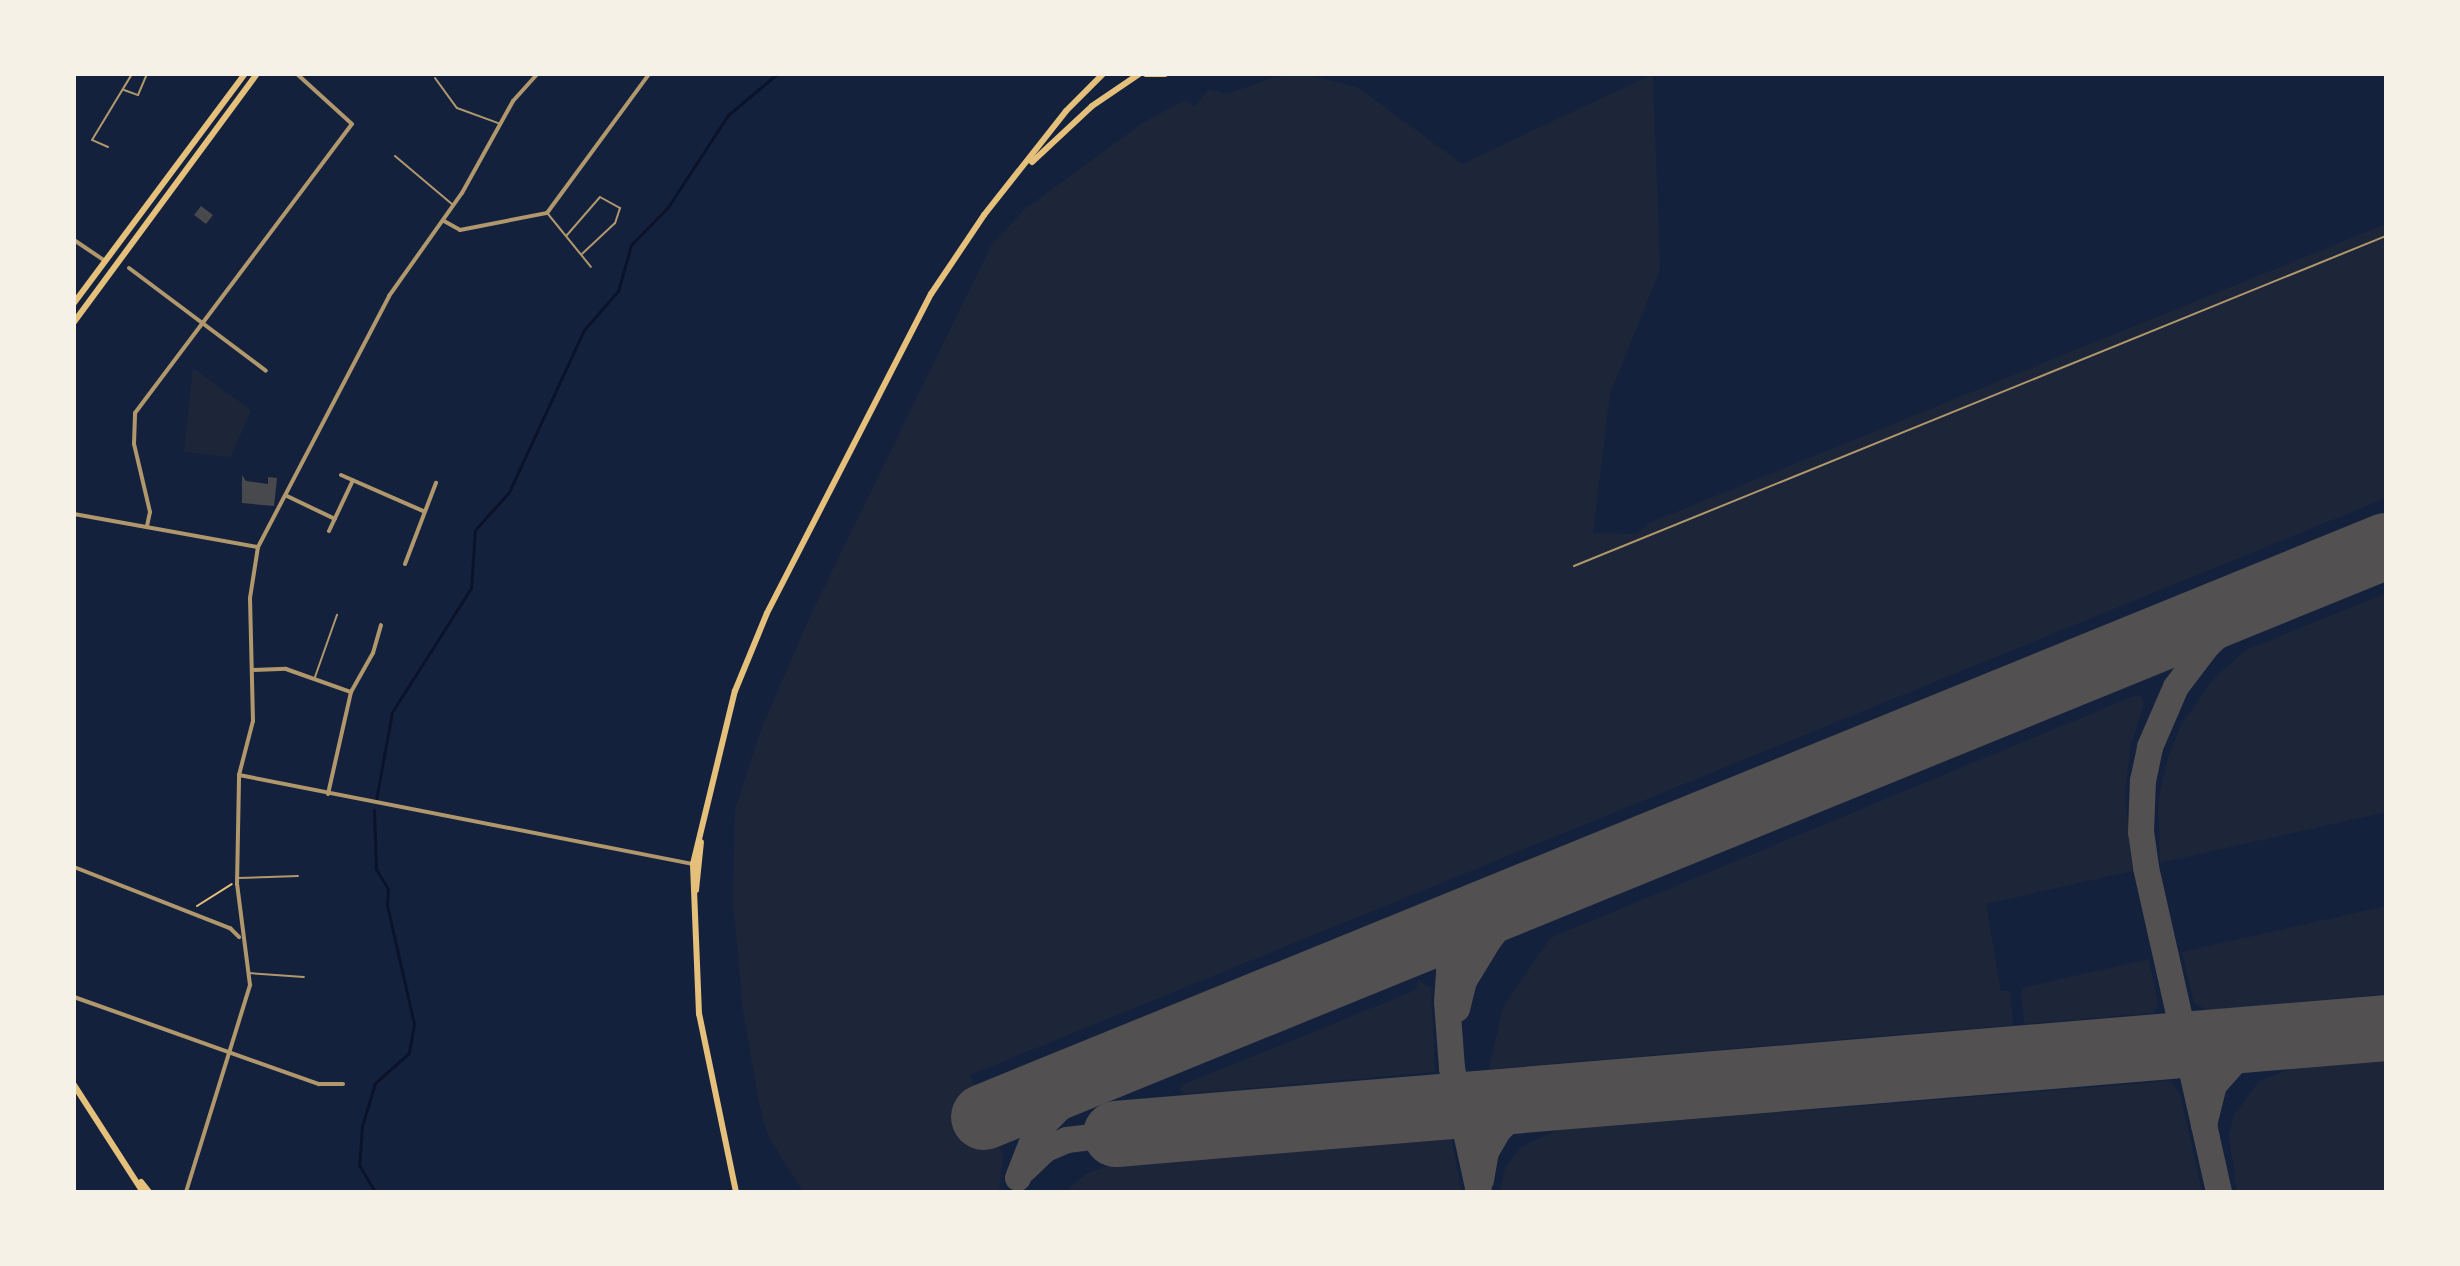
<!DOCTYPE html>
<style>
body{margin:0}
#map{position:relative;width:2460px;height:1266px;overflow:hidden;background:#14213d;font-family:Arial,sans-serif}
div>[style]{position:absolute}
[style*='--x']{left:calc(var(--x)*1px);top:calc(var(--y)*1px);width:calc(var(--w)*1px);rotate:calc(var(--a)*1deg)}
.green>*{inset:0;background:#1d2539}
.stream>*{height:3px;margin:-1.5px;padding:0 1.5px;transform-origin:1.5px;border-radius:1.5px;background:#0b132b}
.taxiway>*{height:26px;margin:-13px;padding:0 13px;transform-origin:13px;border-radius:13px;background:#525050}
.runway>*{height:66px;margin:-33px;padding:0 33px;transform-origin:33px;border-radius:33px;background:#525050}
.building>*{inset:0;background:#48494c}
.path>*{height:2px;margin:-1px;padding:0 1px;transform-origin:1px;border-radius:1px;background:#e5c07b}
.service>*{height:2px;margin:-1px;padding:0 1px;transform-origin:1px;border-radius:1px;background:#b1986c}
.minor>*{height:4px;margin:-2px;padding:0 2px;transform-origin:2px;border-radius:2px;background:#b1986c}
.primary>*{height:6px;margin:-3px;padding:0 3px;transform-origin:3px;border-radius:3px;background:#e5c07b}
span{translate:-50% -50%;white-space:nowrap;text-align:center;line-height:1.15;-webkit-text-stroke:8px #f6f1e7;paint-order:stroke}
.frame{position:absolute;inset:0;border:76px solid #f6f1e7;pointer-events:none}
</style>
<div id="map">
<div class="green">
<i style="clip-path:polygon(1307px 74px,1359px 88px,1462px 164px,1653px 74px,1660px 270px,1610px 394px,1593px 533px,1637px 534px,1649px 523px,2386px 224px,2386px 498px,970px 1075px,1003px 1156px,999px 1192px,803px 1192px,768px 1136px,759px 1103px,743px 1010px,733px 901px,735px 810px,762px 727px,812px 612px,992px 244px,1025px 209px,1144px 122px,1186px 100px,1194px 107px,1209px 89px,1227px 94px,1275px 77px)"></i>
<i style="clip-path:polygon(193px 368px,251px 410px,231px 457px,184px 452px)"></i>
<i style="clip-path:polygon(2386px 593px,2386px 812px,2160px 863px,2158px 801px,2167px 761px,2181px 725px,2214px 678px,2246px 650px)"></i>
<i style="clip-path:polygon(2134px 696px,2141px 696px,2144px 704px,2130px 748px,2125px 794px,2132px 871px,1986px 904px,2001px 991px,2010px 991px,2013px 1025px,1489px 1069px,1503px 1007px,1550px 938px)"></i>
<i style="clip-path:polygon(2386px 906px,2386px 994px,2207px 1010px,2194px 1003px,2182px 952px)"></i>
<i style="clip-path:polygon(2149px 959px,2158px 1003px,2154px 1013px,2024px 1024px,2021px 988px)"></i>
<i style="clip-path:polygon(1418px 979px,1431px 989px,1435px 1072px,1183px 1094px,1180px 1086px,1416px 990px)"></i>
<i style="clip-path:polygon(2386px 1060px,2386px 1192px,2237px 1192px,2229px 1135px,2234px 1115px,2259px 1081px,2297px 1067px)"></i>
<i style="clip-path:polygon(2171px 1081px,2180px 1094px,2202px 1192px,1500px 1192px,1505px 1168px,1522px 1146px,1558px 1130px)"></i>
<i style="clip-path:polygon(1451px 1138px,1462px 1192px,1065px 1192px,1087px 1173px,1104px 1167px)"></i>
</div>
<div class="stream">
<i style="--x:376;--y:800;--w:89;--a:-79.7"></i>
<i style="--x:392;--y:712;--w:147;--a:-57.5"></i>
<i style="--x:471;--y:588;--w:58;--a:-86.1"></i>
<i style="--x:475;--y:530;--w:51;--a:-48.2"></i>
<i style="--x:509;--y:492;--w:179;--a:-65.2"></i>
<i style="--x:584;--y:330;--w:52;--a:-48.9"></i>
<i style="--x:618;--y:291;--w:48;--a:-74.2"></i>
<i style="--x:631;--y:245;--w:53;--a:-45.8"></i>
<i style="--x:668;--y:207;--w:110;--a:-56.9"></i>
<i style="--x:728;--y:115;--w:64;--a:-39.9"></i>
<i style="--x:374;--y:810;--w:59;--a:88.1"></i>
<i style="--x:376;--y:869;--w:23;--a:59"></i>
<i style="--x:388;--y:889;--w:16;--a:94"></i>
<i style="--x:387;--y:905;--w:122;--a:77.2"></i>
<i style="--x:414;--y:1024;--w:29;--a:100"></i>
<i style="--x:409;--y:1053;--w:45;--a:138.6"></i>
<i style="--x:375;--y:1083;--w:45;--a:106.8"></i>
<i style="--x:362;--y:1126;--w:39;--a:94"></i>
<i style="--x:359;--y:1165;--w:31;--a:59"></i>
</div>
<div class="taxiway">
<i style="--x:1457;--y:1009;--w:29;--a:-76"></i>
<i style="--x:1464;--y:981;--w:48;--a:-58.6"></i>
<i style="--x:1489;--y:940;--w:24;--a:-52"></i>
<i style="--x:1504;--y:921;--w:56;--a:-37.1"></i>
<i style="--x:2204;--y:1125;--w:264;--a:-102.7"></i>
<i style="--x:2146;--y:867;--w:35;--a:-98"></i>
<i style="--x:2141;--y:832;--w:51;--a:-87.8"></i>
<i style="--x:2143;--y:781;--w:35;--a:-78"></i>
<i style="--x:2150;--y:747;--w:65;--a:-66.6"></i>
<i style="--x:2176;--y:687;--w:51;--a:-52.9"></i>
<i style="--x:2207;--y:646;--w:38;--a:-43"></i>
<i style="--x:2235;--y:620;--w:81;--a:-30.4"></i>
<i style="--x:1024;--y:1170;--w:30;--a:-44"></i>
<i style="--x:1046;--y:1149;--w:23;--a:-23"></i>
<i style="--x:1067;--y:1140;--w:49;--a:-7"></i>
<i style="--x:1018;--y:1178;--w:49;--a:-68.6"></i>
<i style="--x:1036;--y:1132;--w:66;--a:-45"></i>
<i style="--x:1083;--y:1085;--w:38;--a:-35"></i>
<i style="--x:1481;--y:1180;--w:28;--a:-80"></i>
<i style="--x:1486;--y:1152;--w:24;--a:-60"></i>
<i style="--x:1498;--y:1131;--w:28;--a:-44"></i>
<i style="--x:1518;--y:1112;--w:38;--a:-23"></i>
<i style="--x:1479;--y:1192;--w:127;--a:-102.3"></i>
<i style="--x:1452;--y:1068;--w:66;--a:-94.3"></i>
<i style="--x:1447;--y:1002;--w:32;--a:-86"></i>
<i style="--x:1449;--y:970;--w:28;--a:-71"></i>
<i style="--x:1458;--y:944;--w:51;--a:-43.4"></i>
<i style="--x:2219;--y:1192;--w:69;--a:-102.6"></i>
<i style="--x:2204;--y:1125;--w:41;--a:-76"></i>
<i style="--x:2214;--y:1085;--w:50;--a:-48.3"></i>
<i style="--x:2247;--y:1048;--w:41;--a:-15.8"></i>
</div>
<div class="runway">
<i style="--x:984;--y:1117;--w:1514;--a:-22.16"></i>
<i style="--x:1116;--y:1134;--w:1274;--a:-4.77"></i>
</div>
<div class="building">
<i style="clip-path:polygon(201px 206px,213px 215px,206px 224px,194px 215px)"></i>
<i style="clip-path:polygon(242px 475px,246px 481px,268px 484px,268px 477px,277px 478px,274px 506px,242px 503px)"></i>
</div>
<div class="path">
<i style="--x:197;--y:906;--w:41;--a:-32.2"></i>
</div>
<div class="service">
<i style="--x:435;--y:78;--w:37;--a:54"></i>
<i style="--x:457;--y:108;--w:44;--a:20.1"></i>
<i style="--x:124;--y:90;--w:15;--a:20"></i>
<i style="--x:138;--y:95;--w:23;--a:-67"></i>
<i style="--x:108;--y:147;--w:17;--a:-156"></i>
<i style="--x:92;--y:140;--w:77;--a:-58.8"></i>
<i style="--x:395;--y:156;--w:76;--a:40.2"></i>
<i style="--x:548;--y:214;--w:68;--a:50.9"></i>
<i style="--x:567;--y:235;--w:50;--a:-49"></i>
<i style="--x:600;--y:197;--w:23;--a:29"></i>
<i style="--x:620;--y:208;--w:16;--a:108"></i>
<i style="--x:615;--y:223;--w:45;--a:136.8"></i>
<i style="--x:1574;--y:566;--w:876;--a:-22.12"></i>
<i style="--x:315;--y:677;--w:66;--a:-70.5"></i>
<i style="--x:238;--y:878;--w:60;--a:-1.9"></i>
<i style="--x:248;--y:973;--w:56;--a:4.1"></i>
</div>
<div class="minor">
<i style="--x:444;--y:221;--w:18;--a:29"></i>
<i style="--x:460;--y:230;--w:89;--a:-11.1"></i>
<i style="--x:547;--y:213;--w:172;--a:-53.7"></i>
<i style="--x:74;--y:240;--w:37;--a:34"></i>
<i style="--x:129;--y:268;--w:171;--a:36.9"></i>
<i style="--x:341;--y:475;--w:90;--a:23.7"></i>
<i style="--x:287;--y:496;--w:53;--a:25.6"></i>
<i style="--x:74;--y:514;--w:187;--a:10.2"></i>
<i style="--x:147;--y:526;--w:14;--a:-78"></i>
<i style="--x:150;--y:512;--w:70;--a:-103.2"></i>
<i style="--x:134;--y:444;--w:31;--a:-88"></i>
<i style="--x:135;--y:413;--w:361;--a:-53.1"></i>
<i style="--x:352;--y:124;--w:74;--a:-137.7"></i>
<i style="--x:329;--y:531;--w:56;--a:-64.8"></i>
<i style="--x:405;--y:564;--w:87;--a:-69.1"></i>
<i style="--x:252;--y:670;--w:34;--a:-2"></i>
<i style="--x:286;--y:669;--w:69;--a:19.5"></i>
<i style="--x:239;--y:775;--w:463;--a:11.1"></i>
<i style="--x:328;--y:794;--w:105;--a:-77.3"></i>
<i style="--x:351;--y:692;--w:45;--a:-60.6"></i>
<i style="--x:373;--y:653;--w:29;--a:-74"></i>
<i style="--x:74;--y:867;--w:168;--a:21.4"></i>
<i style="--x:230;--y:928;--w:13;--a:45"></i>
<i style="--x:74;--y:997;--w:260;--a:19.6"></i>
<i style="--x:319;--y:1084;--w:24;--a:0"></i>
<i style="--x:186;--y:1192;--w:217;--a:-72.8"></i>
<i style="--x:250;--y:985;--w:102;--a:-97.3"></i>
<i style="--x:237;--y:884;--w:109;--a:-88.9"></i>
<i style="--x:239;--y:775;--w:56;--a:-75.5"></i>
<i style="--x:253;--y:721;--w:123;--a:-91.4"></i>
<i style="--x:250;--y:598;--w:52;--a:-81.1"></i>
<i style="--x:258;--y:547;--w:283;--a:-62.4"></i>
<i style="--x:389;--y:296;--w:126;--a:-54.7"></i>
<i style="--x:462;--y:193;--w:105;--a:-61"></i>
<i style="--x:513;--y:101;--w:36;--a:-48"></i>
</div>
<div class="primary">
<i style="--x:1146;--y:74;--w:19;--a:0"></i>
<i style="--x:1032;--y:162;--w:82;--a:-43"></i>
<i style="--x:1092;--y:106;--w:57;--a:-34.2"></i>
<i style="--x:74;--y:303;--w:286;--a:-53.3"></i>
<i style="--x:74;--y:322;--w:308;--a:-53.6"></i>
<i style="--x:696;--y:890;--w:48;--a:-84.1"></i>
<i style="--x:74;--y:1085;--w:127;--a:57.2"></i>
<i style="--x:141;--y:1182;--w:13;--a:51"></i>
<i style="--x:736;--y:1192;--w:182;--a:-101.7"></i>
<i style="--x:699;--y:1014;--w:150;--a:-92.3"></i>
<i style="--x:693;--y:864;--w:178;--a:-76.4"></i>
<i style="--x:735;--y:691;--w:84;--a:-67.7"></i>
<i style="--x:767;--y:613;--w:359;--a:-62.8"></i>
<i style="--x:931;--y:294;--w:95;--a:-56.1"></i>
<i style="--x:984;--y:215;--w:132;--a:-51.7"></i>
<i style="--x:1066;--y:111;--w:52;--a:-45"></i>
</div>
<div class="frame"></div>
</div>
